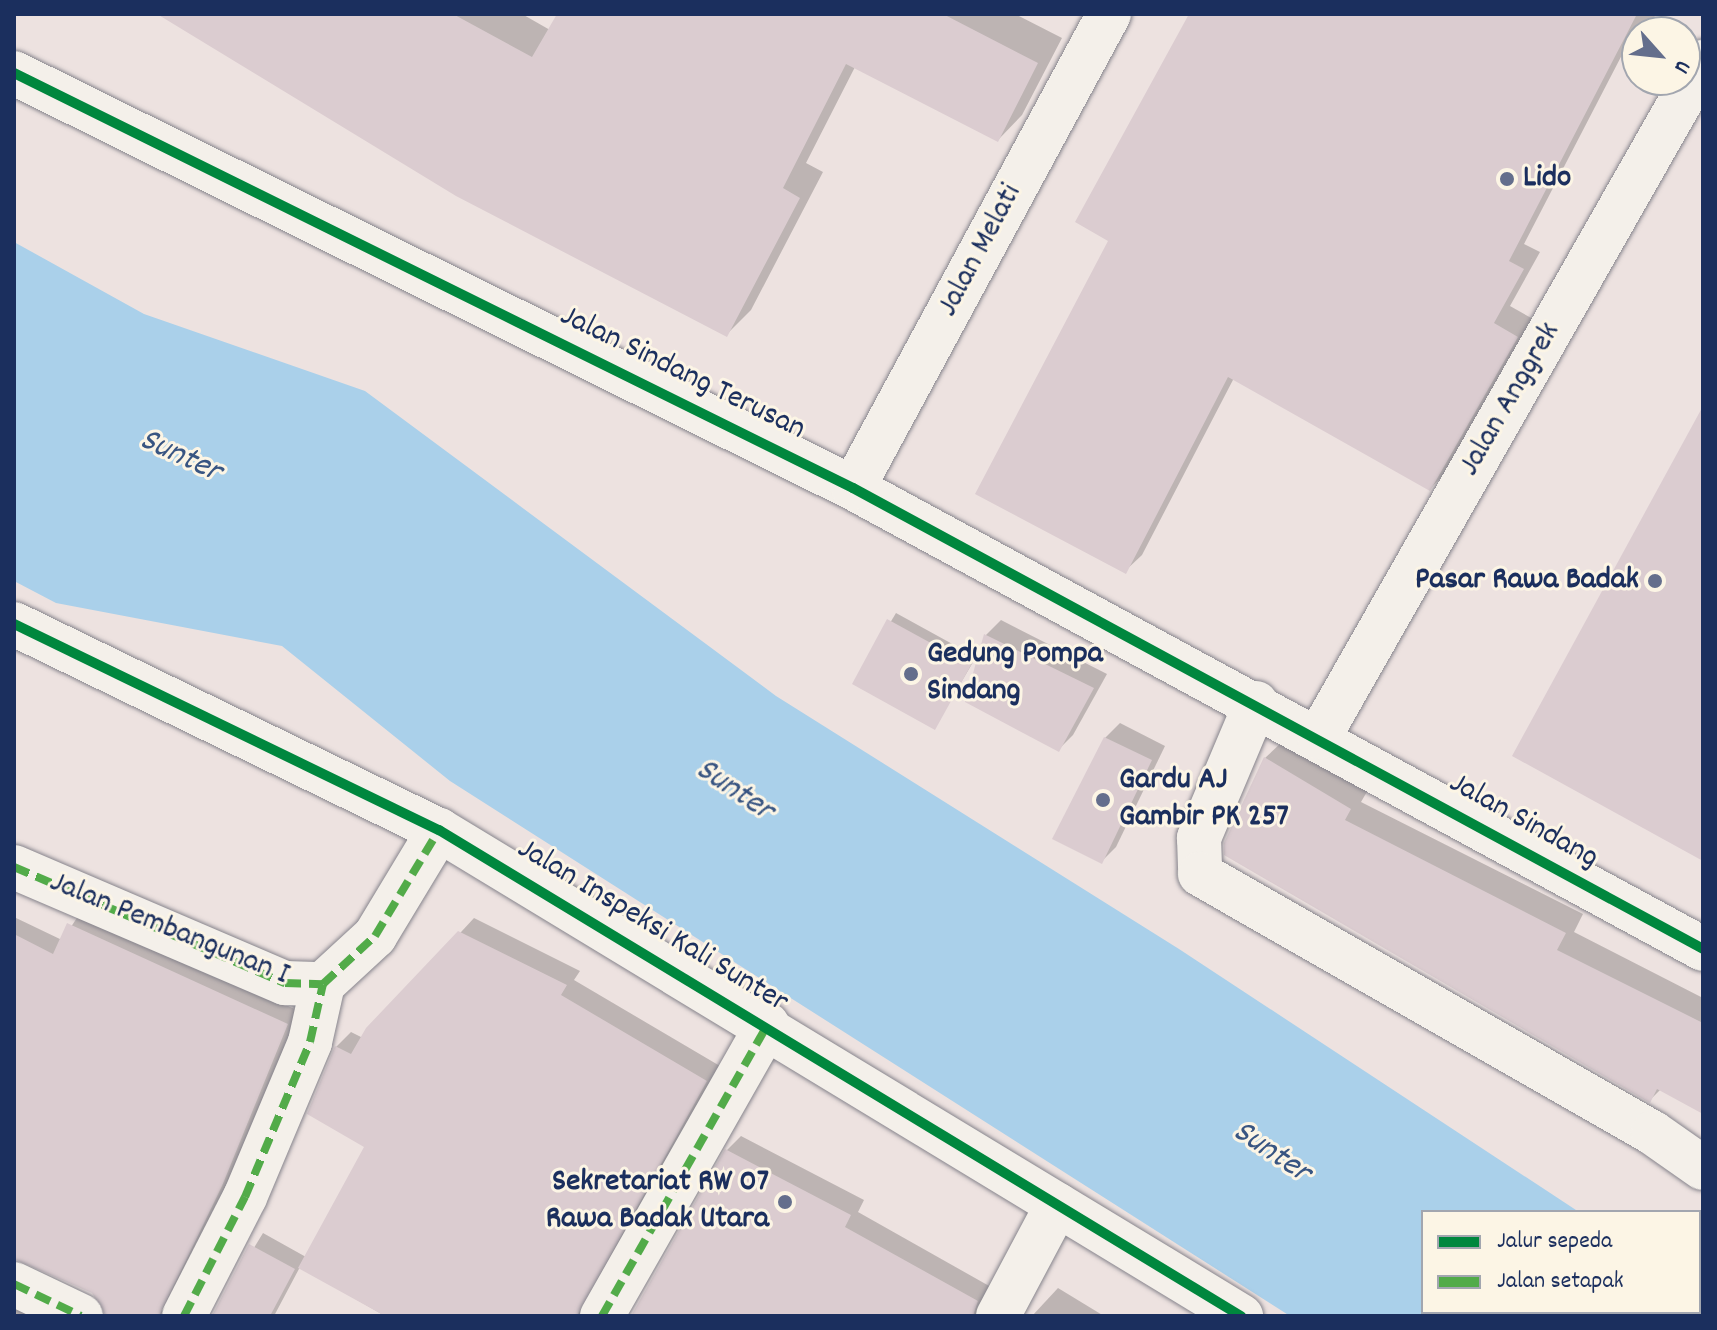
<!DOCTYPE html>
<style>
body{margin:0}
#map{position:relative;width:1717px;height:1330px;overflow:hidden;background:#ede2e0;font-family:Dekko,sans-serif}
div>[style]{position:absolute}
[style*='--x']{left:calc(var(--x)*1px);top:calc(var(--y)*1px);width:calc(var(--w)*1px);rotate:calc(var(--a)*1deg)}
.water>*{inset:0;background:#aad0ea}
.shadow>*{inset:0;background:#0003}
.building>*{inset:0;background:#dbccd0}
.roads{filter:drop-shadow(0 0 2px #86848c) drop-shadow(0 0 2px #86848c)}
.street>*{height:44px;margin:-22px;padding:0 22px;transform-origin:22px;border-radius:22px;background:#f4f0ea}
.secondary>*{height:44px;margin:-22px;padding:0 22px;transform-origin:22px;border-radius:22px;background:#f4f0ea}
.quiet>*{height:8px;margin-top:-4px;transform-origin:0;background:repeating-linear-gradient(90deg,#52ab49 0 16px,transparent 0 24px)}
.cycleway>*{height:10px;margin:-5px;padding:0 5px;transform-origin:5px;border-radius:5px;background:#00873e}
.dots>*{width:22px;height:22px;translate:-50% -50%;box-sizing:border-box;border:4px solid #fcf5e5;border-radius:50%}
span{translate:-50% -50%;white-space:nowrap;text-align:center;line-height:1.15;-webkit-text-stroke:6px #fcf5e5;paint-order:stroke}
.poi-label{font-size:32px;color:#1b2f5e;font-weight:700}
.left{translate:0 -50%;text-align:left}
.right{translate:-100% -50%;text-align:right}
.street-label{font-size:32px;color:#1b2f5e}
.water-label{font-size:34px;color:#385582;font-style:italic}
.frame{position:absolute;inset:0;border:16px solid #1b2f5e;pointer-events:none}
.legend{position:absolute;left:1421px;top:1210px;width:280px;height:104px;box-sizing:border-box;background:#fcf5e5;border:2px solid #a2a6af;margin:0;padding:10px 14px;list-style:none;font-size:24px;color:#1b2f5e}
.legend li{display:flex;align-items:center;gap:16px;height:40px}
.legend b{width:40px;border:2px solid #a2a6af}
.north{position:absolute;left:1621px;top:16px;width:80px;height:80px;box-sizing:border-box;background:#fcf5e5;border:2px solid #a2a6af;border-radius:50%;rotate:117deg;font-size:22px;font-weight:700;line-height:32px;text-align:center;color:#1b2f5e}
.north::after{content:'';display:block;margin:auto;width:28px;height:36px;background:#646e8c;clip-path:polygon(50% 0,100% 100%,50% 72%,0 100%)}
</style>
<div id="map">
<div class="water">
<i style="clip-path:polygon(14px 242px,144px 314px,365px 391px,776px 696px,1179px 949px,1579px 1212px,1423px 1212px,1423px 1312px,1699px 1312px,1699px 1291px,1703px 1316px,1290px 1316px,450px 781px,282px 646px,56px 603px,14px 581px)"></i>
</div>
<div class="shadow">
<i style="clip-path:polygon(161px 14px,522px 14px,550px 30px,560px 14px,1015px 14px,1062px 38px,1022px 115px,998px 140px,855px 67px,806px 163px,823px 172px,751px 310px,726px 335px)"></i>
<i style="clip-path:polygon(1192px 14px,1656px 14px,1646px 32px,1637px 32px,1637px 43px,1624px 51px,1524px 244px,1540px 252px,1510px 306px,1533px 319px,1446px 472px,1430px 489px,1234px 378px,1142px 555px,1125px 571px,1111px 240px)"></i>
<i style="clip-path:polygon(896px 613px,976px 657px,935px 727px,854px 683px)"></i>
<i style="clip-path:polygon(1001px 620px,1107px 674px,1073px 735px,1059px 749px,968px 701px,986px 635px)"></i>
<i style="clip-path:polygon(1120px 723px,1165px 746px,1116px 847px,1101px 862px,1105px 738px)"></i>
<i style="clip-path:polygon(1283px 741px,1368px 790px,1361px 802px,1583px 914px,1574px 932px,1703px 998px,1703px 1111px,1661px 1089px,1650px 1100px,1265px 758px)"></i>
<i style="clip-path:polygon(81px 912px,299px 1011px,178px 1316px,108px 1316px,94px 1292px,25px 1259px,14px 1260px,14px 917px,62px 940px)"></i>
<i style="clip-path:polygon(474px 918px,580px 971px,574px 980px,720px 1066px,599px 1316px,385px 1316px,300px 1267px,274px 1316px,212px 1316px,263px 1233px,306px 1257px,367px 1146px,336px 1047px,351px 1032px,363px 1038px)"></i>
<i style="clip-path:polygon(741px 1136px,864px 1200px,858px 1212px,991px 1287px,996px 1316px,633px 1316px,727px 1150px)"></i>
<i style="clip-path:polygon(1058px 1288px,1104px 1316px,1032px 1316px)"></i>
<i style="clip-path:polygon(14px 1293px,60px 1316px,14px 1316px)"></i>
</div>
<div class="building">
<i style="clip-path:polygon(157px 14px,453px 14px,532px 57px,557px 14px,943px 14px,1038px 63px,998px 142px,846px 64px,783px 188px,800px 198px,727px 337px,456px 196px)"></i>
<i style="clip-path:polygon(1189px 14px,1637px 14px,1509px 261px,1524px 269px,1494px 323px,1518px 337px,1430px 491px,1228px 377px,1126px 574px,975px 494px,1108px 241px,1075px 222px)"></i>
<i style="clip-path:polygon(1703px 406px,1703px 861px,1512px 756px)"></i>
<i style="clip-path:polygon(887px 619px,971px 665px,935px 730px,852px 684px)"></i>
<i style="clip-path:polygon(984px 634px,1094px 688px,1059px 752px,965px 702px)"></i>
<i style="clip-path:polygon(1104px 737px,1152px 760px,1102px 864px,1052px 839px)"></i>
<i style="clip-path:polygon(1264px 757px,1351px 809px,1345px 820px,1566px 933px,1557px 950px,1703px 1023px,1703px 1114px,1657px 1089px,1650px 1103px,1224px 855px,1224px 843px)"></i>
<i style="clip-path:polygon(67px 923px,288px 1024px,222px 1186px,159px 1316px,106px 1316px,92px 1293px,14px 1259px,14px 934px,53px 954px)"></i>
<i style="clip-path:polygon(458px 931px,567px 985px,561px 995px,707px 1081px,577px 1316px,385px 1316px,298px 1268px,364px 1147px,307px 1114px,335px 1046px,351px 1054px,366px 1028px)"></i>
<i style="clip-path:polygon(725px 1149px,851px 1215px,845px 1227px,978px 1301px,973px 1316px,631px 1316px)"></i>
<i style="clip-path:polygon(249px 1244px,295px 1269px,270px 1316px,212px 1316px)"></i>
</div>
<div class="roads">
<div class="street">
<i style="--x:14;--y:624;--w:472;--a:25.9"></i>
<i style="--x:439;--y:830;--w:938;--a:31.22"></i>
<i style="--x:1256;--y:703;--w:147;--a:112.9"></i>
<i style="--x:1199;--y:838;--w:36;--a:88"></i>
<i style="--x:1200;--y:874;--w:522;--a:29.76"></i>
<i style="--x:1653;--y:1133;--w:61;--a:35"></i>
<i style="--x:14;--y:867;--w:295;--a:23.2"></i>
<i style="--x:285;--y:983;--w:38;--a:2"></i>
<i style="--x:323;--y:984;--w:71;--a:-42.7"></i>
<i style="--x:375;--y:936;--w:124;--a:-58.9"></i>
<i style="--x:14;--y:1284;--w:74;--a:25.5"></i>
<i style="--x:184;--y:1316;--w:134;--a:-62.9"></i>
<i style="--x:245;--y:1197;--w:168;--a:-67.2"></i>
<i style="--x:310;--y:1042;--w:59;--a:-77.4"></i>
<i style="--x:602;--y:1316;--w:335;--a:-60.4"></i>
<i style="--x:998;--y:1316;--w:126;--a:-62"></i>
</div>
<div class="secondary">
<i style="--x:14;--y:73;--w:936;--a:26.32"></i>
<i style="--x:853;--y:488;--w:967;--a:28.47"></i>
<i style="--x:853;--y:488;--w:539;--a:-61.63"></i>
<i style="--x:1319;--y:737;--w:777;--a:-60.36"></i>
</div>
</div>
<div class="quiet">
<i style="--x:14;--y:867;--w:295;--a:23.2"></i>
<i style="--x:285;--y:983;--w:38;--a:2"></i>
<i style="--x:323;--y:984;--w:71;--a:-42.7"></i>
<i style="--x:375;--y:936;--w:124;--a:-58.9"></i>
<i style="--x:14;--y:1284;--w:74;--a:25.5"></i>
<i style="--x:184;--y:1316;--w:134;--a:-62.9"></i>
<i style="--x:245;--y:1197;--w:168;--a:-67.2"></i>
<i style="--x:310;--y:1042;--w:59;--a:-77.4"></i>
<i style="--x:602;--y:1316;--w:335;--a:-60.4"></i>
</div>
<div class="cycleway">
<i style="--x:14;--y:73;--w:936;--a:26.32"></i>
<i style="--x:853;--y:488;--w:967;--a:28.47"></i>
<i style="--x:14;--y:624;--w:472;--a:25.9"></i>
<i style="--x:439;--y:830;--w:938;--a:31.22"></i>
</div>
<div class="dots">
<i style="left:1507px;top:179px;background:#646e8c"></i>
<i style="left:1655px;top:581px;background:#646e8c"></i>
<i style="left:911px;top:674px;background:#646e8c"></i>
<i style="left:1103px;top:800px;background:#646e8c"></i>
<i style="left:785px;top:1202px;background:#646e8c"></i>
</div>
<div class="poi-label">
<span class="left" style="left:1523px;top:179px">Lido</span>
<span class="right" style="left:1639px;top:581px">Pasar Rawa Badak</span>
<span class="left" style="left:927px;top:674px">Gedung Pompa<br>Sindang</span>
<span class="left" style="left:1119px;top:800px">Gardu AJ<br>Gambir PK 257</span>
<span class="right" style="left:769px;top:1202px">Sekretariat RW 07<br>Rawa Badak Utara</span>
</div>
<div class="street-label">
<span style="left:981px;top:251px;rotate:-62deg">Jalan Melati</span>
<span style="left:682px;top:374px;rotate:26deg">Jalan Sindang Terusan</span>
<span style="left:1511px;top:400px;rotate:-60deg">Jalan Anggrek</span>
<span style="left:1523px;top:822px;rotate:29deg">Jalan Sindang</span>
<span style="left:652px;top:927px;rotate:31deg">Jalan Inspeksi Kali Sunter</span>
<span style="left:169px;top:930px;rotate:22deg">Jalan Pembangunan I</span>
</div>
<div class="water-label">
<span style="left:180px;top:457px;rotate:25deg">Sunter</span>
<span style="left:734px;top:791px;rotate:34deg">Sunter</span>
<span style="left:1271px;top:1153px;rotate:34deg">Sunter</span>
</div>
<div class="frame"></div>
<ul class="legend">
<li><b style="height:10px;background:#00873e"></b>Jalur sepeda</li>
<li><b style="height:10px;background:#52ab49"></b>Jalan setapak</li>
</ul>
<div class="north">U</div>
</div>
